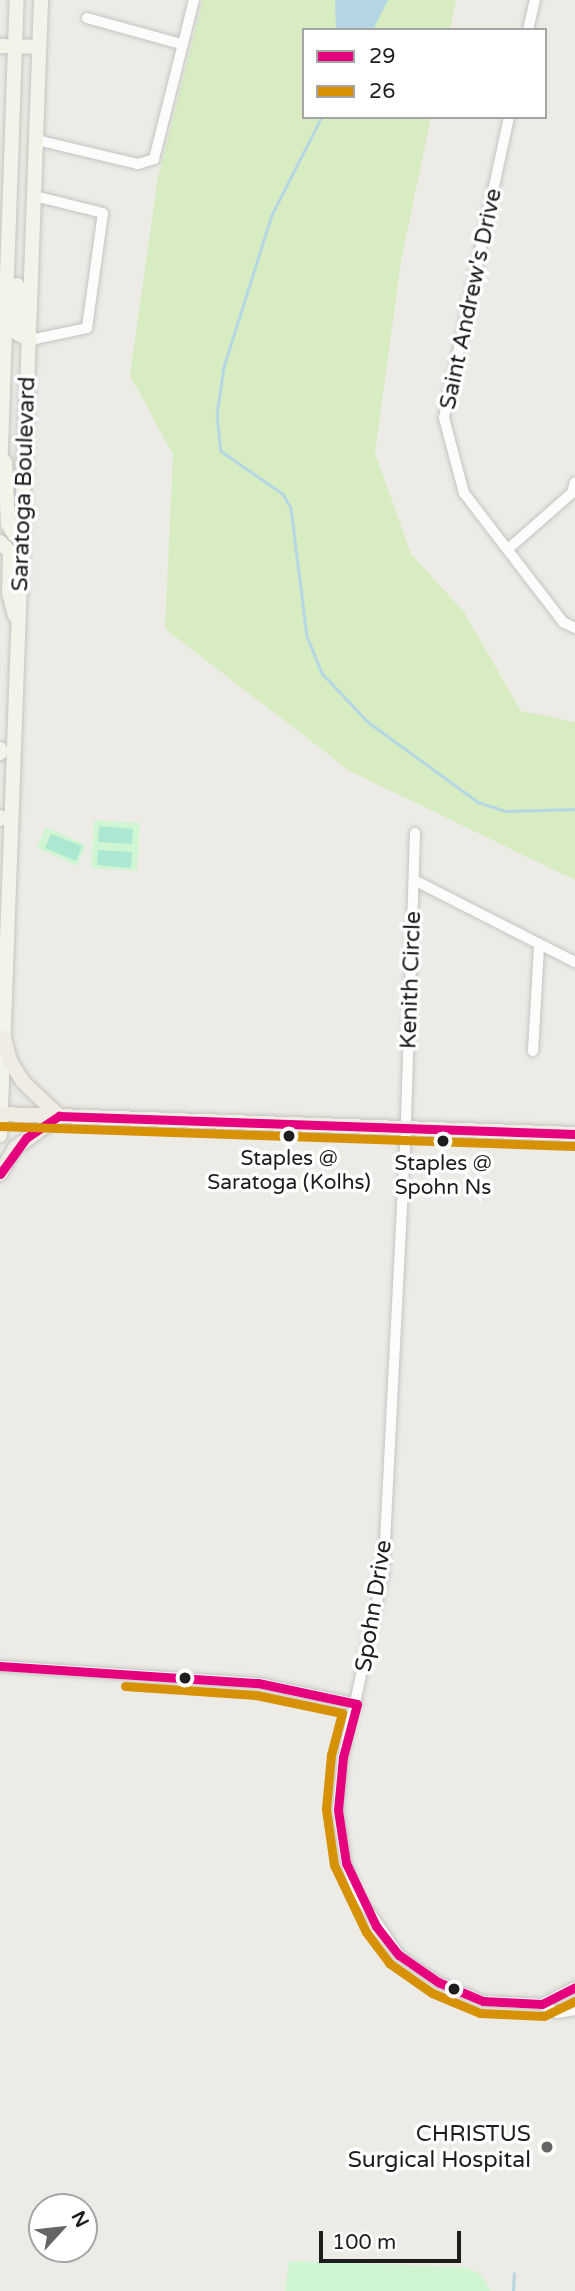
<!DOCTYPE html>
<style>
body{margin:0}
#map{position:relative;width:575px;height:2291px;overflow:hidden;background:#ecebe6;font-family:"Varela Round",sans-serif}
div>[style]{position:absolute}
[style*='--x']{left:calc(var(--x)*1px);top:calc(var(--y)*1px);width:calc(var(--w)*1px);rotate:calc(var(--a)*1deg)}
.grass>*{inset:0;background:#d7edc1}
.park>*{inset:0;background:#d0f5d2}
.pitch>*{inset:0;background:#ace8d1}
.water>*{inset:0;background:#b5d7e3}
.stream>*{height:2.5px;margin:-1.25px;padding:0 1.25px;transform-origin:1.25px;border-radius:1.25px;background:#b5d7e3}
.roads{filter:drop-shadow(0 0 2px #c4c4c2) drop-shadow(0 0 2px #c4c4c2)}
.street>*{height:10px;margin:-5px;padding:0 5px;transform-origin:5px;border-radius:5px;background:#fcfcfb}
.secondary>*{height:14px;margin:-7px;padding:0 7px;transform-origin:7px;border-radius:7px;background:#f3f4e9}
.primary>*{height:14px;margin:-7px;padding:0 7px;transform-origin:7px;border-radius:7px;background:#f1ece3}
.bus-1>*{height:9px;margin:-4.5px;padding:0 4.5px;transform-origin:4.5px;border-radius:4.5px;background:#e5007d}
.bus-2>*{height:9px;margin:-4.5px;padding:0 4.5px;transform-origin:4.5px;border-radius:4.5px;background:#d69104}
.dots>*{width:19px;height:19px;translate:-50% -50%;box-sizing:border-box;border:4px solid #fff;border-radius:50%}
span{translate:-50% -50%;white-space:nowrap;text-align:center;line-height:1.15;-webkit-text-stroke:7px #fff;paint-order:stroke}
.bus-label{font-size:21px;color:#1d1d1d}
.street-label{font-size:23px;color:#1d1d1d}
.poi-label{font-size:23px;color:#1d1d1d}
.right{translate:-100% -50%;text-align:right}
.legend{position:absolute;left:302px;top:28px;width:245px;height:91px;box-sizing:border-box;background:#fff;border:2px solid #a5a5a5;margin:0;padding:9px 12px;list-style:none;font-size:21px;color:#1d1d1d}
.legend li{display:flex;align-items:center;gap:14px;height:35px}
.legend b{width:35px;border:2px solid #a5a5a5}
.north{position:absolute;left:28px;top:2193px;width:70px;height:70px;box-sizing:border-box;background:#fff;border:2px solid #a5a5a5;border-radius:50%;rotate:63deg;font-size:19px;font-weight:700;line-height:28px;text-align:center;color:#1d1d1d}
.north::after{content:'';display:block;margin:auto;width:24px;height:32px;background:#656563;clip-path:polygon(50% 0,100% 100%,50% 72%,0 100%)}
.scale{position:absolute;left:319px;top:2231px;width:142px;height:32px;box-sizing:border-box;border:4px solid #1d1d1d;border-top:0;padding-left:9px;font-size:21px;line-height:24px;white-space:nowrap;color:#1d1d1d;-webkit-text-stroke:5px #fff;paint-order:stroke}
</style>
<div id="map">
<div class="grass">
<i style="clip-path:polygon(203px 0,456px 0,450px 30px,304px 30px,304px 117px,431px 117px,401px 261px,375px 453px,411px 554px,464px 612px,521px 711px,575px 722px,575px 880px,350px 771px,165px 629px,173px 455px,130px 375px,158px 177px)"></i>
</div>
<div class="park">
<i style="clip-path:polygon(94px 820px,140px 823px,137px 871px,91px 868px)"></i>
<i style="clip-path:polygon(46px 827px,86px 845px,77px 866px,37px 848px)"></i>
<i style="clip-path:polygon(289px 2261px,466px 2267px,481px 2275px,491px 2291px,285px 2291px)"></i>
</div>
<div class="pitch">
<i style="clip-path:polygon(99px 826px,133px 829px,132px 844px,98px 842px)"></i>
<i style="clip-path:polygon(51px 834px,82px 846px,76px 861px,45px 848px)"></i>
<i style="clip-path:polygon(98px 850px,132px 852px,131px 868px,97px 865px)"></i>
</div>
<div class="water">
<i style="clip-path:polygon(335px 0,388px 0,373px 30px,336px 30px)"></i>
</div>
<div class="stream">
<i style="--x:322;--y:117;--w:110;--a:117"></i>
<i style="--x:272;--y:215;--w:159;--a:107.5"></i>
<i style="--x:224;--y:367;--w:49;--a:98.3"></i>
<i style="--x:217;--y:415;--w:36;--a:84"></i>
<i style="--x:221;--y:451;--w:75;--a:34.7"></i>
<i style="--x:283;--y:494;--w:16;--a:60"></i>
<i style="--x:291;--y:508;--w:129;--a:82.9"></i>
<i style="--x:307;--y:636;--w:40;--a:68"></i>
<i style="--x:322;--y:673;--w:66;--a:46.8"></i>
<i style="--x:367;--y:721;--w:137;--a:36.1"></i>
<i style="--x:478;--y:802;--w:29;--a:18"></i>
<i style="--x:506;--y:811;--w:69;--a:-1.7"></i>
<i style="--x:513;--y:2291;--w:17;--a:-87"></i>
</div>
<div class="roads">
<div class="street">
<i style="--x:87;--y:18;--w:98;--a:15.5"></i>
<i style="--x:528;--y:30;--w:31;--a:-77"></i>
<i style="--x:509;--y:117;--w:308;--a:102.2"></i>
<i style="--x:444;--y:418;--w:78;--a:75.1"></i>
<i style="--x:464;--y:493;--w:163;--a:52.5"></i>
<i style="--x:563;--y:622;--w:13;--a:27"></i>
<i style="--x:37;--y:140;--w:104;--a:13.4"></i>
<i style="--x:138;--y:164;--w:17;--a:-17"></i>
<i style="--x:154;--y:159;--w:164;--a:-75.9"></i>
<i style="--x:30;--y:340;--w:58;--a:-11.9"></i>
<i style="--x:87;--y:328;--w:116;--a:-82.1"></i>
<i style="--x:103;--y:213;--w:70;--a:-166"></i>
<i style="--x:508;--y:549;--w:85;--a:-41.2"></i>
<i style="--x:572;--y:493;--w:11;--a:-75"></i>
<i style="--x:415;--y:833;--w:294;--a:91.8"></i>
<i style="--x:406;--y:1127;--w:448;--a:92.9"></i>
<i style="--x:383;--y:1574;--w:187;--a:102.3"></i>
<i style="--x:343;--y:1757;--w:53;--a:95.4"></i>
<i style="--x:338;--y:1810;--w:54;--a:81.4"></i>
<i style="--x:346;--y:1863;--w:34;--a:69"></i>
<i style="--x:358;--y:1895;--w:73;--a:55.7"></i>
<i style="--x:399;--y:1955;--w:47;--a:34.7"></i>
<i style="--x:438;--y:1982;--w:49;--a:22.9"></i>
<i style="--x:483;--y:2001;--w:59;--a:2.9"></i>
<i style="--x:542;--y:2004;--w:17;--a:31"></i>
<i style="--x:557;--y:2013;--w:18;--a:-9"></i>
<i style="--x:414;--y:880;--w:181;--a:27"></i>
<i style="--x:533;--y:1051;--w:103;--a:-86.7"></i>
<i style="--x:0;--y:1666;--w:259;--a:3.8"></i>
<i style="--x:258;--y:1683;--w:101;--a:12"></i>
<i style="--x:542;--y:2004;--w:37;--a:-27"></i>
</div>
<div class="secondary">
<i style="--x:0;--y:46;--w:39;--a:1"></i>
<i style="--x:17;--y:285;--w:48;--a:90"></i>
<i style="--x:17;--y:333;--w:15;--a:28"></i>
<i style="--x:5;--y:462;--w:62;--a:87.2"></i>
<i style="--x:8;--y:524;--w:12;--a:59"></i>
<i style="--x:14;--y:534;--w:8;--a:7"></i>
<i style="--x:0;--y:476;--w:476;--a:-88"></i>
<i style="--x:0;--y:542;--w:14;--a:45"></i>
<i style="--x:10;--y:552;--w:41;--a:91.4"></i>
<i style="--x:9;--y:593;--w:23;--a:75"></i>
<i style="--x:0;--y:749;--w:4;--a:90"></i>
<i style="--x:0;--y:817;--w:2;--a:90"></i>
<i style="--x:0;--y:1135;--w:1136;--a:-87.93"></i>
</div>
<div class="primary">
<i style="--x:4;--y:1038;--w:24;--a:75"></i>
<i style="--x:10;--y:1061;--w:25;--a:58"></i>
<i style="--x:23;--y:1082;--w:50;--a:43.4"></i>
<i style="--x:0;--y:1114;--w:575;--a:1.99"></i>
<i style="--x:0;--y:1174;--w:30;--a:-60"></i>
<i style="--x:15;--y:1148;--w:53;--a:-35.8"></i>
</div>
</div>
<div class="bus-1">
<i style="--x:0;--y:1174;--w:44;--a:-54.2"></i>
<i style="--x:26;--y:1138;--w:40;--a:-34"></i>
<i style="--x:59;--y:1116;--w:516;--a:2"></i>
<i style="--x:0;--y:1666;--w:259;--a:3.8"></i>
<i style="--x:258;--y:1683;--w:101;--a:12"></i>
<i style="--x:357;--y:1704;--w:55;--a:104.8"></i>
<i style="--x:343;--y:1757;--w:53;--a:95.4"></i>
<i style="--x:338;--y:1810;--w:54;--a:81.4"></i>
<i style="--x:346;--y:1863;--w:70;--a:64.5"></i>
<i style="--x:376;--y:1926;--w:37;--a:52"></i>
<i style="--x:399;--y:1955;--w:47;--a:34.7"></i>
<i style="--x:438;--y:1982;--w:49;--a:22.9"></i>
<i style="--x:483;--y:2001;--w:59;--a:2.9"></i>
<i style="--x:542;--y:2004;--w:37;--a:-27"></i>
</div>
<div class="bus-2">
<i style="--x:0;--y:1126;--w:575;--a:1.99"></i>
<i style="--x:125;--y:1686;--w:131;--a:3.9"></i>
<i style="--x:256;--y:1695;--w:88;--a:11.8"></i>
<i style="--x:342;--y:1713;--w:43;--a:104.7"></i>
<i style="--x:331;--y:1755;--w:54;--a:95.3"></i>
<i style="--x:326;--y:1809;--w:57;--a:81.9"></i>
<i style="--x:334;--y:1865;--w:74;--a:64.5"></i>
<i style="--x:366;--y:1932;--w:39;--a:53"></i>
<i style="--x:389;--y:1963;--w:52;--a:34.9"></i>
<i style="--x:432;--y:1993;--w:52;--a:22.6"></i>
<i style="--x:480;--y:2013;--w:64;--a:2.7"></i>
<i style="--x:544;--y:2016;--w:34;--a:-26"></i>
</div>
<div class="dots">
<i style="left:289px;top:1136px;background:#1d1d1d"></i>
<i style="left:443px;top:1141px;background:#1d1d1d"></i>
<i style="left:185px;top:1678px;background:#1d1d1d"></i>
<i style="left:454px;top:1989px;background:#1d1d1d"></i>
<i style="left:547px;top:2147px;background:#656563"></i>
</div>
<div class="bus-label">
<span style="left:289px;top:1171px">Staples @<br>Saratoga (Kolhs)</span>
<span style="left:443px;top:1176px">Staples @<br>Spohn Ns</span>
</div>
<div class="street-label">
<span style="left:471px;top:299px;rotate:-78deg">Saint Andrew's Drive</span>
<span style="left:24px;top:484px;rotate:-88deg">Saratoga Boulevard</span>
<span style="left:411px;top:980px;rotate:-88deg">Kenith Circle</span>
<span style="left:374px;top:1606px;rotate:-81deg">Spohn Drive</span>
</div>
<div class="poi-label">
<span class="right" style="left:531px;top:2147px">CHRISTUS<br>Surgical Hospital</span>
</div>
<ul class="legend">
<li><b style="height:9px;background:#e5007d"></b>29</li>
<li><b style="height:9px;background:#d69104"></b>26</li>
</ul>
<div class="north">N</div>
<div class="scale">100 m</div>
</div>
